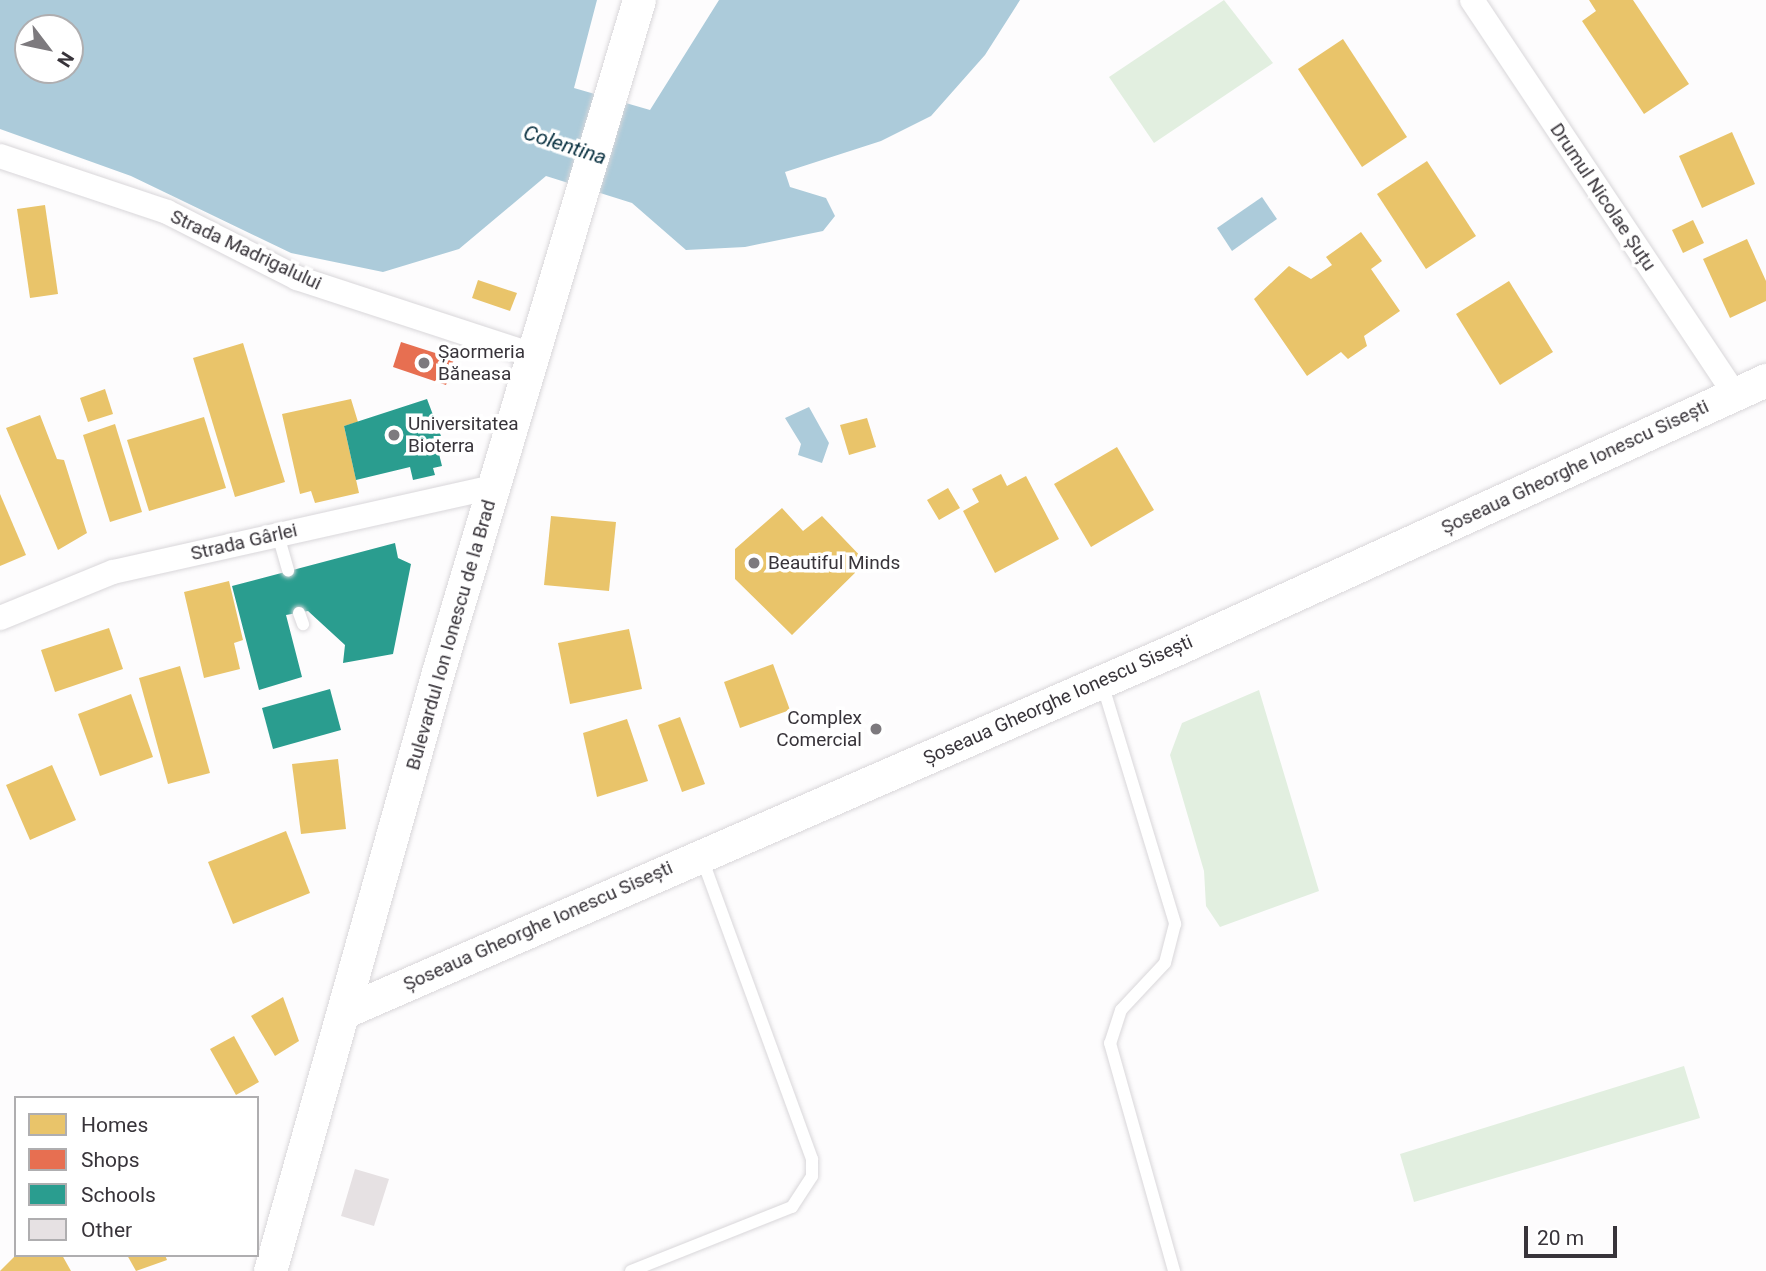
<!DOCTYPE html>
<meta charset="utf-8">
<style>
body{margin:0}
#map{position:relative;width:1766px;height:1271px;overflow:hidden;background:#fdfcfd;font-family:Roboto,sans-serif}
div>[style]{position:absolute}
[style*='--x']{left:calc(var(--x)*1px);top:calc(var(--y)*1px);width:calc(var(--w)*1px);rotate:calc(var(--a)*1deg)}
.green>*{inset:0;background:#e2efe0}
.water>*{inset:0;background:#accbda}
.homes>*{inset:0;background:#e9c46a}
.shops>*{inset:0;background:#e76f51}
.schools>*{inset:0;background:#2a9d8f}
.building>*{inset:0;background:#e6e1e3}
.roads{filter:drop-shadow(0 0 2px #d9d7da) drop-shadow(0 0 2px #d9d7da)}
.lane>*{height:12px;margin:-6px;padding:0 6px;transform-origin:6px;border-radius:6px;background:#fff}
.street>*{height:24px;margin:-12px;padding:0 12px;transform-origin:12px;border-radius:12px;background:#fff}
.secondary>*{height:33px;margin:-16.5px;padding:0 16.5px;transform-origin:16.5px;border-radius:16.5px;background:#fff}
.dots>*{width:19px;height:19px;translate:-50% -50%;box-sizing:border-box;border:4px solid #fff;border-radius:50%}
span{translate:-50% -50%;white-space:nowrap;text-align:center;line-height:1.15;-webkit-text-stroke:7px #fff;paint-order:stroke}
.street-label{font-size:19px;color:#38343a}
.poi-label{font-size:19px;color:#38343a}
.left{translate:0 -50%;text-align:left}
.right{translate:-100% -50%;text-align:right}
.water-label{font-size:21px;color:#072f3f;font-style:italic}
.legend{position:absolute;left:14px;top:1096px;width:245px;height:161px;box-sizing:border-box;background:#fff;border:2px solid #afaeb0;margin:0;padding:9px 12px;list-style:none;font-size:21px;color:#38343a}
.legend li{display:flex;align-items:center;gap:14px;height:35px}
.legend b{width:35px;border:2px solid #afaeb0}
.north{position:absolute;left:14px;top:14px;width:70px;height:70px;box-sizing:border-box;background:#fff;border:2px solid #afaeb0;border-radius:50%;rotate:122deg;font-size:19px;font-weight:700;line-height:28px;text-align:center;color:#38343a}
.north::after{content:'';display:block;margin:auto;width:24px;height:32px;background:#7d7a7e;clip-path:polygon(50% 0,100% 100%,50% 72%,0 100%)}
.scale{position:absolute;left:1524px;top:1226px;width:93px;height:32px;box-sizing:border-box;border:4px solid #38343a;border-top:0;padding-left:9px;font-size:21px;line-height:24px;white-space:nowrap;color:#38343a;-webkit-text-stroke:5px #fff;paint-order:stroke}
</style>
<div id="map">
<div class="green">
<i style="clip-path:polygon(1224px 0,1273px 63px,1154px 143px,1109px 77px)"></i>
<i style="clip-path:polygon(1259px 690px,1319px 891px,1220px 927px,1206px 906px,1204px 871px,1170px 755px,1182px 723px)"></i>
<i style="clip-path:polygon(1684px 1066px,1700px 1118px,1414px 1202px,1400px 1154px)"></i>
</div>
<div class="water">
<i style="clip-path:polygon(evenodd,0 0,597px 0,574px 88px,650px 110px,719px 0,1020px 0,985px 55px,931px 116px,881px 141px,785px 172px,790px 187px,826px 198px,835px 216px,823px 231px,745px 247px,686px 250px,632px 203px,546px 176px,459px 249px,383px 272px,291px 253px,131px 176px,0 129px,0 0,28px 28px,70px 28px,70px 70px,28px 70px,28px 28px)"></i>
<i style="clip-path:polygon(1262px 197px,1277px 219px,1232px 251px,1217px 228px)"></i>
<i style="clip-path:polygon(809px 407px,829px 443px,822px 463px,798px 455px,801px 444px,785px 418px)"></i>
</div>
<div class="homes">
<i style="clip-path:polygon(1589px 0,1633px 0,1689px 84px,1644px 114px,1582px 21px,1596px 11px)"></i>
<i style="clip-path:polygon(1343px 39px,1407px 137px,1362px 167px,1298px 69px)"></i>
<i style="clip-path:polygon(1732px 132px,1755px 184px,1702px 208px,1679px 156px)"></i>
<i style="clip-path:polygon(1427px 161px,1476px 236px,1426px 269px,1377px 194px)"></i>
<i style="clip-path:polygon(45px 205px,58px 294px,30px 298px,17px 209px)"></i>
<i style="clip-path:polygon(1693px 220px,1704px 243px,1683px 253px,1672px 230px)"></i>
<i style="clip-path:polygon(1361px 232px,1382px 261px,1371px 269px,1400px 311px,1364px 336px,1367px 346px,1348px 359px,1341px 352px,1307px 376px,1254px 299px,1289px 266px,1311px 279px,1332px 265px,1326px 257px)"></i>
<i style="clip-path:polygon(1747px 239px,1766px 281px,1766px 301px,1730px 318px,1703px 259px)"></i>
<i style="clip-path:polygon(478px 280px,517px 293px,510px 311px,472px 298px)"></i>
<i style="clip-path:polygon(1509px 281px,1553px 352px,1500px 385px,1456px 314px)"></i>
<i style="clip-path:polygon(243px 343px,285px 482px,235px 497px,193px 358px)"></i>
<i style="clip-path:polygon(105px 389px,113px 414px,88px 422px,80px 398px)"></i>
<i style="clip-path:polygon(351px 399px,358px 422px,344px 426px,359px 493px,315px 503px,311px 491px,300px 494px,282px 414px)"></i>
<i style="clip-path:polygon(40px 415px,57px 459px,64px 460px,87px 533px,58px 550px,6px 428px)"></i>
<i style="clip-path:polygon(204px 417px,226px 488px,149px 511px,127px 440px)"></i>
<i style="clip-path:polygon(867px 418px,876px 447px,849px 455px,840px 425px)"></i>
<i style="clip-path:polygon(115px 424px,142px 512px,110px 522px,83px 435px)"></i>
<i style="clip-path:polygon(1117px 447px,1154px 510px,1091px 547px,1054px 484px)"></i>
<i style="clip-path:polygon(1001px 474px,1007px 486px,1026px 476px,1059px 539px,995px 573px,963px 511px,979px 502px,972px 489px)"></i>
<i style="clip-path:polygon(948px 488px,960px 508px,939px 520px,927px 500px)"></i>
<i style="clip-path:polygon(0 494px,26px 555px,0 566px)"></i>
<i style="clip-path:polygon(782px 508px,803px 531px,822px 516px,866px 562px,792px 635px,735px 579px,735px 549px)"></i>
<i style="clip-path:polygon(551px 516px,616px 522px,609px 591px,544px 585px)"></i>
<i style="clip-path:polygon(229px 581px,243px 640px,234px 643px,240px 669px,204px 678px,184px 592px)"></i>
<i style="clip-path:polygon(109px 628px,123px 669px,55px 692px,41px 650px)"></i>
<i style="clip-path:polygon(629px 629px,642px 689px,570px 704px,558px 643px)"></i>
<i style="clip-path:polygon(773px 664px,790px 710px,740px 728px,724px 682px)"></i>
<i style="clip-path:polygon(180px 666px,210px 773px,168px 784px,139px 678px)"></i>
<i style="clip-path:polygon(131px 694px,153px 757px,100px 776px,78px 714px)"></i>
<i style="clip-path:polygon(680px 717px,705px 784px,682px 792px,658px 725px)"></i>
<i style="clip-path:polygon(627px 719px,648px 781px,597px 797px,583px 733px)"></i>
<i style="clip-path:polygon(338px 759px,346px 829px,301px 834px,292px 764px)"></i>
<i style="clip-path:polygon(52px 765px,76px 820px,30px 840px,6px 785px)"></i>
<i style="clip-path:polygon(286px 831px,310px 893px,233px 924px,208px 862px)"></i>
<i style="clip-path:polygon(283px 997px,299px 1041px,275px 1056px,251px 1016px)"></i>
<i style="clip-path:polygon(234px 1036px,259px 1082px,236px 1095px,210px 1049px)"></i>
<i style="clip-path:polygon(16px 1255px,62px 1255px,71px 1271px,0 1271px)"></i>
<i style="clip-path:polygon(127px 1255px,165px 1255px,167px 1260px,136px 1271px)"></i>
</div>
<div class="shops">
<i style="clip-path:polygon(401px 342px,454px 359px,446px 385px,393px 367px)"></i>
</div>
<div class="schools">
<i style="clip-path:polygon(427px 399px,444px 444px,437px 446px,442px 466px,433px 468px,435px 475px,413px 480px,410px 467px,356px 480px,344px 426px)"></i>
<i style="clip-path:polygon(395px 543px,398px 558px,411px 564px,393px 654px,343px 663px,345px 645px,308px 611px,286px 615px,302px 677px,259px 690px,232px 586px)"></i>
<i style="clip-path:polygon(330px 689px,341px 730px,273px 749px,262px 708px)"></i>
</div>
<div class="building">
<i style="clip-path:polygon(355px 1169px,389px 1179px,374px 1226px,341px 1216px)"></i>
</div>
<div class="roads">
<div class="lane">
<i style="--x:278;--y:535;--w:37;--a:74"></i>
<i style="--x:299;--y:613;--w:12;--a:70"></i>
<i style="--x:1102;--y:683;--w:252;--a:73.1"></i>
<i style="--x:1175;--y:924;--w:40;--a:104.4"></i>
<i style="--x:1165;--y:963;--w:64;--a:133.1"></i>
<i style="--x:1121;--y:1010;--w:35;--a:108"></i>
<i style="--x:1110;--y:1043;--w:237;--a:74.3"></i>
<i style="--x:631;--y:1271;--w:173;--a:-21.7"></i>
<i style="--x:792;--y:1207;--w:37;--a:-57"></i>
<i style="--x:812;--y:1176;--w:17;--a:-90"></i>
<i style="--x:812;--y:1159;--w:320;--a:-110.1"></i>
</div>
<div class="street">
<i style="--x:1472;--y:0;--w:474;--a:56.3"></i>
<i style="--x:0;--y:156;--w:176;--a:18.5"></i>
<i style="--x:167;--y:212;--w:146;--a:26.9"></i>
<i style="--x:297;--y:278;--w:248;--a:18.1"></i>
<i style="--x:0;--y:618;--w:122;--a:-22.2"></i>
<i style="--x:113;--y:572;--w:390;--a:-12.6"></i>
</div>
<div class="secondary">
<i style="--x:346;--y:1011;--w:903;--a:-23.56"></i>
<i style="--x:1174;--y:650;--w:651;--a:-24.52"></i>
<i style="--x:270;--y:1271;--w:622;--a:-74.33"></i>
<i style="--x:438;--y:672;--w:701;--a:-73.35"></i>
</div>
</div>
<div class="dots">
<i style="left:424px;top:363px;background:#7d7a7e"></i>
<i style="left:394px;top:435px;background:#7d7a7e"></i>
<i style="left:754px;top:563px;background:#7d7a7e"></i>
<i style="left:876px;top:729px;background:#7d7a7e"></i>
</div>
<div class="street-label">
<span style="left:1603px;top:197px;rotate:56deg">Drumul Nicolae Șuțu</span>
<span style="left:246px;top:250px;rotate:25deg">Strada Madrigalului</span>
<span style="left:1575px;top:467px;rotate:-25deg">Șoseaua Gheorghe Ionescu Sisești</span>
<span style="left:244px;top:542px;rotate:-13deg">Strada Gârlei</span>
<span style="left:451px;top:635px;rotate:-74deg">Bulevardul Ion Ionescu de la Brad</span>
<span style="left:1058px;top:700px;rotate:-24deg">Șoseaua Gheorghe Ionescu Sisești</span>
<span style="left:538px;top:926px;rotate:-24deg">Șoseaua Gheorghe Ionescu Sisești</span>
</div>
<div class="poi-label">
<span class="left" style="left:438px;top:363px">Șaormeria<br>Băneasa</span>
<span class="left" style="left:408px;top:435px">Universitatea<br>Bioterra</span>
<span class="left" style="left:768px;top:563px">Beautiful Minds</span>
<span class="right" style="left:862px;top:729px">Complex<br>Comercial</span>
</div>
<div class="water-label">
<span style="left:565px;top:145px;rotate:18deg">Colentina</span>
</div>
<ul class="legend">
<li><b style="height:19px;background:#e9c46a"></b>Homes</li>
<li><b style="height:19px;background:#e76f51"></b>Shops</li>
<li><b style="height:19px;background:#2a9d8f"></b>Schools</li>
<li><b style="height:19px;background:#e6e1e3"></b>Other</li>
</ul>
<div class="north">N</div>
<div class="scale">20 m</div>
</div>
